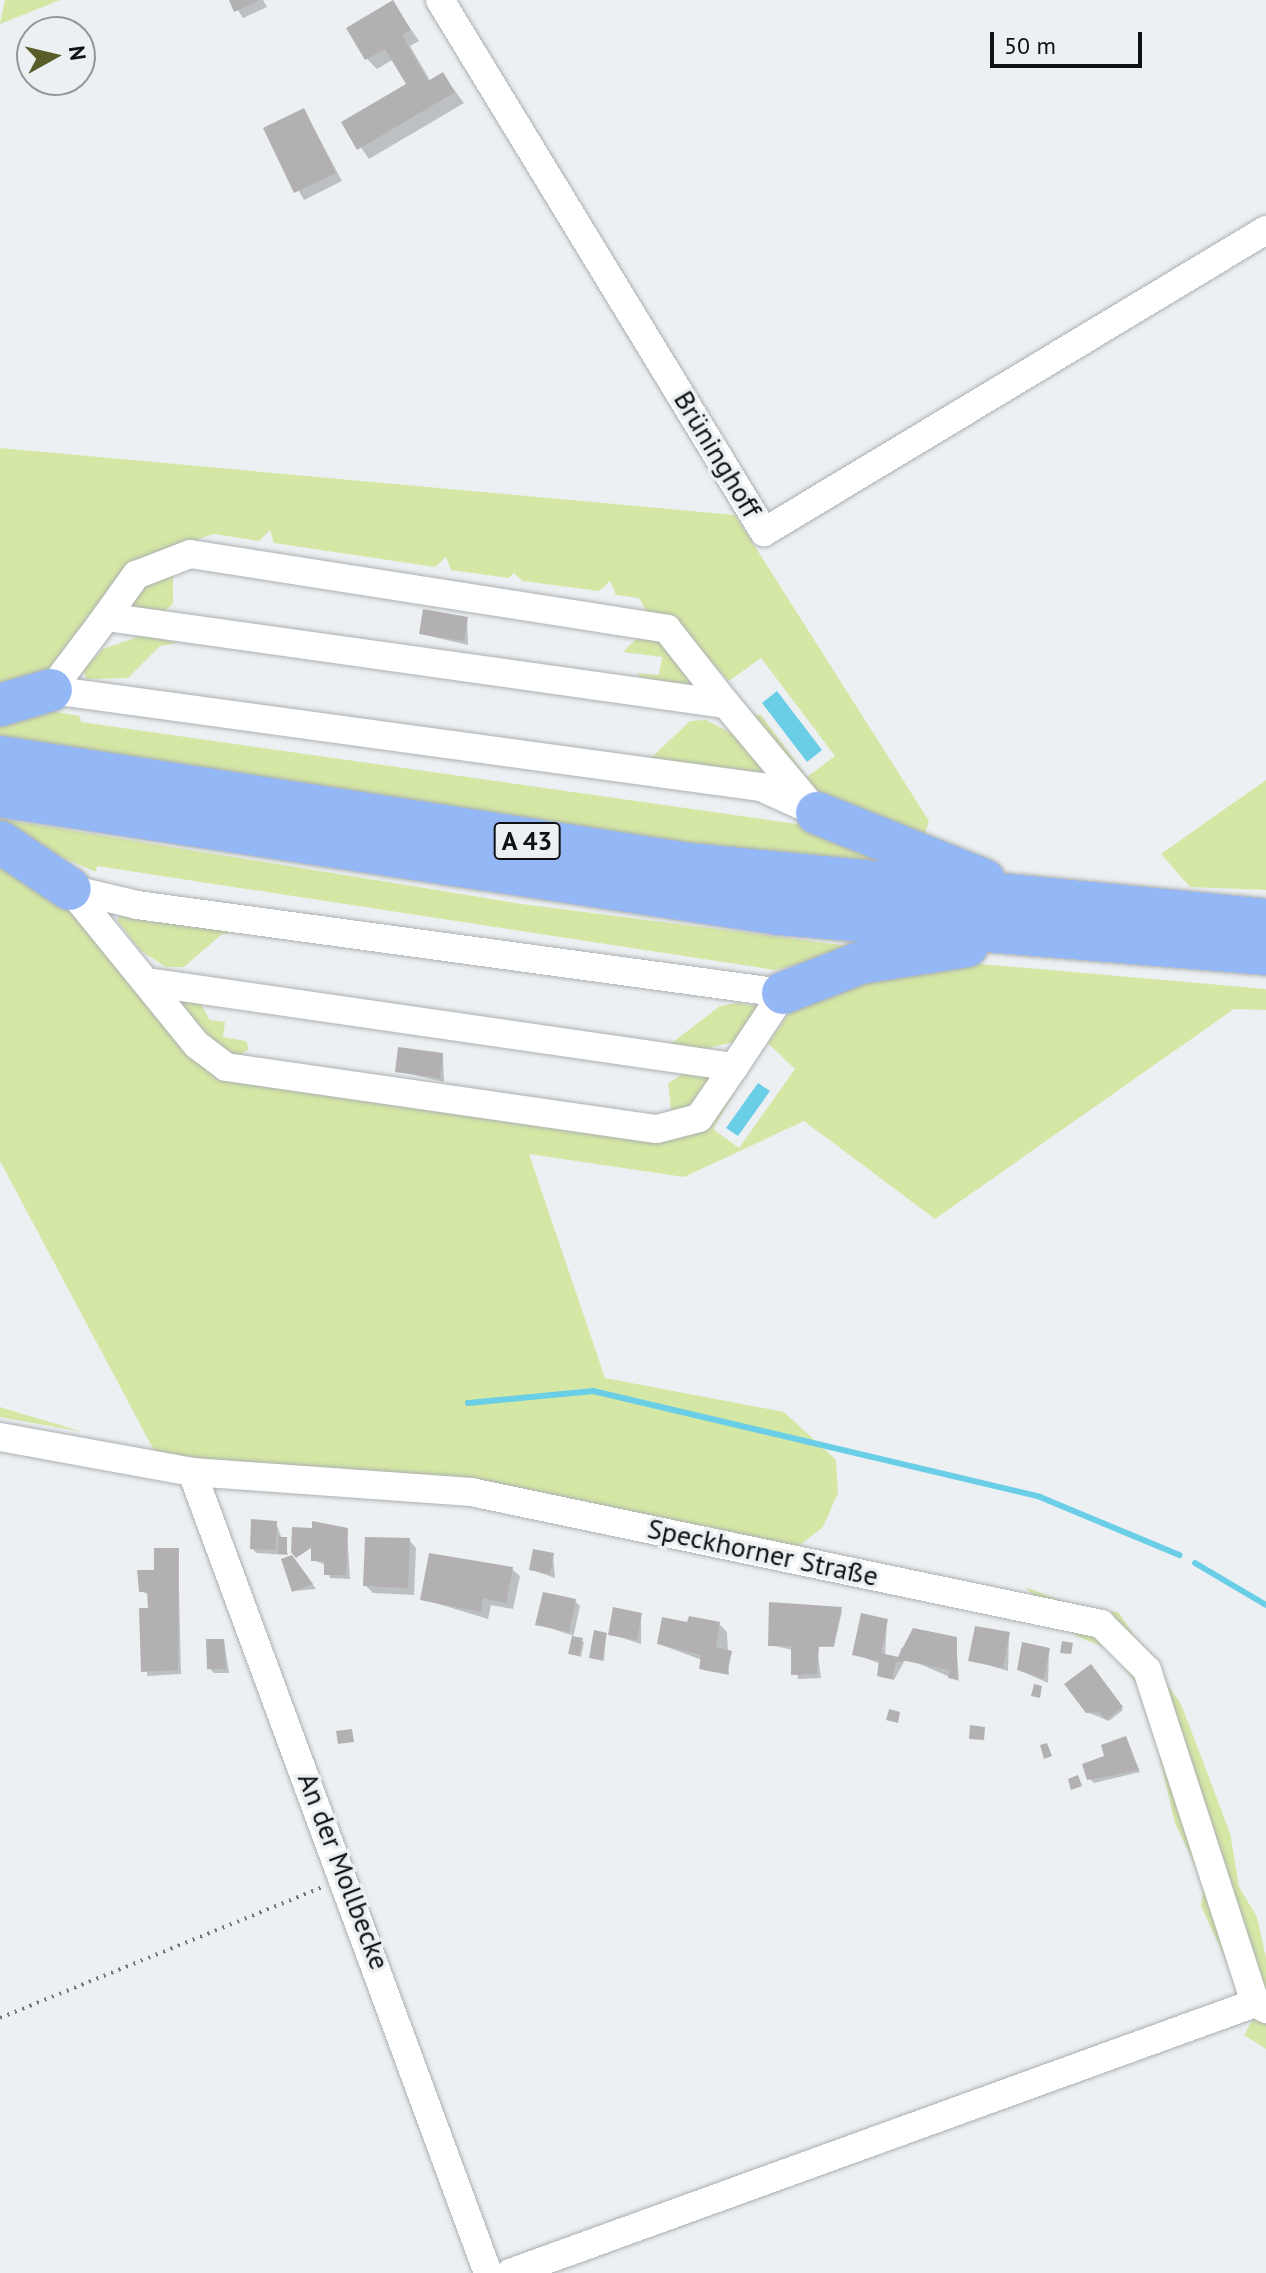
<!DOCTYPE html>
<meta charset="utf-8">
<style>
body{margin:0}
#map{position:relative;width:1266px;height:2273px;overflow:hidden;background:#ecf0f3;font-family:"PT Sans",sans-serif}
div>[style]{position:absolute}
[style*='--x']{left:calc(var(--x)*1px);top:calc(var(--y)*1px);width:calc(var(--w)*1px);rotate:calc(var(--a)*1deg)}
.green>*{inset:0;background:#d5e7a4}
.water>*{inset:0;background:#6bcee7}
.shadow>*{inset:0;background:#0003}
.stream>*{height:6px;margin:-3px;padding:0 3px;transform-origin:3px;border-radius:3px;background:#6bcee7}
.building>*{inset:0;background:#b3b0b2}
.path>*{height:4px;margin-top:-2px;transform-origin:0;background:repeating-linear-gradient(90deg,#737678 0 2px,transparent 0 8px)}
.roads{filter:drop-shadow(0 0 2px #acb0b2) drop-shadow(0 0 2px #acb0b2)}
.minor>*{height:28px;margin:-14px;padding:0 14px;transform-origin:14px;border-radius:14px;background:#fff}
.highway>*{height:42px;margin:-21px;padding:0 21px;transform-origin:21px;border-radius:21px;background:#94b7f5}
span{translate:-50% -50%;white-space:nowrap;text-align:center;line-height:1.15;-webkit-text-stroke:7px #ecf0f3;paint-order:stroke}
.shield-label span{padding:2px 6px;background:#ecf0f3;border:2px solid;border-radius:6px;-webkit-text-stroke-width:0}
.shield-label{font-size:26px;color:#101112;font-weight:700}
.street-label{font-size:28px;color:#101112}
.north{position:absolute;left:16px;top:16px;width:80px;height:80px;box-sizing:border-box;background:#ecf0f3;border:2px solid #949799;border-radius:50%;rotate:82deg;font-size:22px;font-weight:700;line-height:32px;text-align:center;color:#101112}
.north::after{content:'';display:block;margin:auto;width:28px;height:36px;background:#595d2a;clip-path:polygon(50% 0,100% 100%,50% 72%,0 100%)}
.scale{position:absolute;left:990px;top:32px;width:152px;height:36px;box-sizing:border-box;border:4px solid #101112;border-top:0;padding-left:10px;font-size:24px;line-height:28px;white-space:nowrap;color:#101112;-webkit-text-stroke:6px #ecf0f3;paint-order:stroke}
</style>
<div id="map">
<div class="green">
<i style="clip-path:polygon(5px 0,60px 0,0 24px)"></i>
<i style="clip-path:polygon(0 448px,735px 515px,929px 821px,922px 843px,820px 796px,749px 714px,761px 715px,807px 777px,835px 756px,761px 658px,729px 681px,674px 622px,649px 615px,639px 598px,616px 595px,610px 581px,599px 591px,523px 581px,514px 573px,509px 578px,451px 570px,446px 557px,435px 567px,274px 543px,270px 530px,259px 541px,214px 534px,163px 550px,48px 672px,0 694px)"></i>
<i style="clip-path:polygon(173px 567px,173px 604px,163px 612px,132px 607px,137px 591px)"></i>
<i style="clip-path:polygon(642px 633px,659px 638px,698px 691px,646px 683px,637px 673px,659px 675px,662px 657px,623px 652px)"></i>
<i style="clip-path:polygon(143px 635px,177px 643px,160px 646px,128px 678px,87px 679px,83px 670px,103px 649px)"></i>
<i style="clip-path:polygon(49px 711px,80px 716px,81px 722px,825px 828px,915px 870px,658px 840px,0 737px,0 717px)"></i>
<i style="clip-path:polygon(706px 720px,738px 737px,763px 771px,759px 778px,637px 760px,653px 756px,690px 721px)"></i>
<i style="clip-path:polygon(1266px 780px,1266px 890px,1190px 887px,1161px 854px)"></i>
<i style="clip-path:polygon(0 819px,522px 904px,865px 948px,775px 970px,97px 866px,96px 872px,0 830px)"></i>
<i style="clip-path:polygon(0 854px,69px 902px,184px 1049px,641px 1138px,743px 1078px,713px 1129px,739px 1148px,795px 1069px,768px 1043px,793px 1008px,813px 993px,935px 960px,1266px 989px,1266px 1010px,1234px 1009px,935px 1219px,804px 1121px,684px 1177px,529px 1154px,605px 1378px,784px 1412px,836px 1460px,838px 1493px,823px 1527px,796px 1548px,157px 1456px,0 1161px)"></i>
<i style="clip-path:polygon(121px 914px,238px 932px,222px 934px,184px 967px,166px 967px,141px 951px,117px 920px)"></i>
<i style="clip-path:polygon(184px 1000px,200px 1003px,210px 1020px,225px 1022px,223px 1037px,246px 1041px,249px 1049px,235px 1058px,215px 1050px,178px 1006px)"></i>
<i style="clip-path:polygon(736px 1003px,758px 1006px,734px 1042px,704px 1049px,669px 1045px,720px 1006px)"></i>
<i style="clip-path:polygon(685px 1073px,711px 1077px,702px 1101px,672px 1117px,668px 1083px)"></i>
<i style="clip-path:polygon(0 1407px,83px 1432px,0 1417px)"></i>
<i style="clip-path:polygon(1025px 1587px,1087px 1610px,1118px 1612px,1181px 1704px,1230px 1833px,1239px 1887px,1257px 1917px,1266px 1958px,1266px 2049px,1244px 2035px,1253px 2019px,1201px 1906px,1204px 1885px,1175px 1823px,1145px 1695px,1109px 1649px,1076px 1636px)"></i>
</div>
<div class="water">
<i style="clip-path:polygon(777px 691px,822px 750px,807px 762px,762px 703px)"></i>
<i style="clip-path:polygon(758px 1083px,770px 1091px,738px 1136px,726px 1128px)"></i>
</div>
<div class="shadow">
<i style="clip-path:polygon(231px 0,263px 0,267px 7px,243px 18px)"></i>
<i style="clip-path:polygon(393px 3px,419px 41px,410px 46px,431px 82px,443px 75px,464px 103px,369px 159px,344px 123px,408px 85px,394px 59px,377px 69px,367px 59px)"></i>
<i style="clip-path:polygon(304px 110px,342px 181px,304px 200px,265px 129px)"></i>
<i style="clip-path:polygon(467px 618px,468px 645px,421px 634px)"></i>
<i style="clip-path:polygon(443px 1055px,444px 1082px,397px 1071px)"></i>
<i style="clip-path:polygon(276px 1523px,288px 1555px,256px 1553px,252px 1548px)"></i>
<i style="clip-path:polygon(347px 1530px,350px 1579px,330px 1578px,326px 1565px,313px 1560px)"></i>
<i style="clip-path:polygon(409px 1540px,416px 1548px,414px 1595px,373px 1593px,365px 1585px)"></i>
<i style="clip-path:polygon(178px 1550px,181px 1674px,147px 1676px,149px 1595px,141px 1591px)"></i>
<i style="clip-path:polygon(553px 1555px,555px 1578px,532px 1570px)"></i>
<i style="clip-path:polygon(296px 1562px,316px 1589px,294px 1591px)"></i>
<i style="clip-path:polygon(512px 1569px,520px 1576px,513px 1609px,491px 1605px,488px 1619px,422px 1599px)"></i>
<i style="clip-path:polygon(575px 1601px,580px 1606px,573px 1638px,584px 1642px,581px 1657px,570px 1653px,574px 1636px,538px 1624px)"></i>
<i style="clip-path:polygon(771px 1604px,842px 1611px,834px 1647px,817px 1647px,821px 1678px,798px 1679px,793px 1650px,770px 1645px)"></i>
<i style="clip-path:polygon(641px 1615px,641px 1644px,610px 1634px)"></i>
<i style="clip-path:polygon(887px 1621px,885px 1656px,899px 1659px,901px 1648px,956px 1639px,959px 1681px,906px 1658px,894px 1680px,880px 1677px,881px 1664px,854px 1654px)"></i>
<i style="clip-path:polygon(688px 1624px,719px 1624px,727px 1632px,729px 1675px,703px 1670px,702px 1660px,659px 1644px)"></i>
<i style="clip-path:polygon(1009px 1634px,1008px 1671px,971px 1660px)"></i>
<i style="clip-path:polygon(606px 1635px,604px 1661px,593px 1659px,591px 1657px)"></i>
<i style="clip-path:polygon(224px 1641px,229px 1673px,214px 1673px,209px 1668px)"></i>
<i style="clip-path:polygon(1049px 1650px,1048px 1683px,1019px 1670px)"></i>
<i style="clip-path:polygon(1115px 1699px,1123px 1710px,1109px 1721px,1087px 1712px)"></i>
<i style="clip-path:polygon(1125px 1738px,1140px 1772px,1094px 1783px,1089px 1778px)"></i>
</div>
<div class="stream">
<i style="--x:468;--y:1403;--w:126;--a:-5.5"></i>
<i style="--x:593;--y:1391;--w:459;--a:13.3"></i>
<i style="--x:1040;--y:1497;--w:151;--a:22.6"></i>
<i style="--x:1195;--y:1563;--w:82;--a:30.6"></i>
</div>
<div class="building">
<i style="clip-path:polygon(229px 0,259px 0,234px 12px)"></i>
<i style="clip-path:polygon(393px 0,411px 30px,402px 35px,428px 81px,443px 72px,455px 92px,357px 150px,341px 122px,406px 84px,385px 49px,365px 60px,346px 28px)"></i>
<i style="clip-path:polygon(304px 108px,336px 173px,294px 193px,263px 128px)"></i>
<i style="clip-path:polygon(423px 609px,468px 617px,464px 641px,419px 634px)"></i>
<i style="clip-path:polygon(398px 1047px,443px 1053px,440px 1078px,395px 1072px)"></i>
<i style="clip-path:polygon(251px 1519px,277px 1521px,276px 1550px,250px 1549px)"></i>
<i style="clip-path:polygon(312px 1521px,348px 1528px,346px 1575px,324px 1575px,324px 1561px,311px 1561px,311px 1548px,296px 1558px,291px 1552px,292px 1527px,312px 1528px)"></i>
<i style="clip-path:polygon(278px 1537px,287px 1537px,287px 1554px,278px 1554px)"></i>
<i style="clip-path:polygon(365px 1537px,410px 1538px,408px 1588px,363px 1586px)"></i>
<i style="clip-path:polygon(154px 1548px,179px 1548px,178px 1670px,141px 1672px,139px 1608px,148px 1608px,147px 1592px,139px 1592px,137px 1570px,154px 1570px)"></i>
<i style="clip-path:polygon(533px 1549px,554px 1553px,550px 1574px,529px 1570px)"></i>
<i style="clip-path:polygon(429px 1553px,513px 1567px,506px 1603px,483px 1598px,481px 1612px,420px 1600px)"></i>
<i style="clip-path:polygon(292px 1555px,313px 1584px,292px 1592px,281px 1559px)"></i>
<i style="clip-path:polygon(543px 1592px,576px 1599px,569px 1632px,535px 1625px)"></i>
<i style="clip-path:polygon(769px 1602px,842px 1607px,833px 1646px,819px 1646px,817px 1674px,791px 1675px,791px 1646px,768px 1646px)"></i>
<i style="clip-path:polygon(613px 1607px,642px 1613px,637px 1640px,608px 1635px)"></i>
<i style="clip-path:polygon(861px 1613px,888px 1619px,881px 1653px,898px 1657px,913px 1628px,957px 1637px,957px 1680px,948px 1678px,950px 1670px,906px 1661px,896px 1662px,892px 1679px,877px 1676px,879px 1661px,852px 1655px)"></i>
<i style="clip-path:polygon(689px 1616px,720px 1622px,716px 1647px,732px 1651px,727px 1674px,699px 1669px,701px 1655px,657px 1644px,662px 1617px,687px 1622px)"></i>
<i style="clip-path:polygon(975px 1626px,1010px 1632px,1003px 1668px,968px 1661px)"></i>
<i style="clip-path:polygon(594px 1630px,607px 1633px,602px 1660px,589px 1658px)"></i>
<i style="clip-path:polygon(572px 1636px,583px 1638px,579px 1656px,568px 1654px)"></i>
<i style="clip-path:polygon(206px 1639px,224px 1639px,226px 1669px,207px 1669px)"></i>
<i style="clip-path:polygon(1062px 1641px,1073px 1643px,1071px 1654px,1060px 1653px)"></i>
<i style="clip-path:polygon(1022px 1642px,1050px 1648px,1044px 1679px,1017px 1670px)"></i>
<i style="clip-path:polygon(1091px 1664px,1123px 1707px,1106px 1720px,1099px 1712px,1086px 1713px,1064px 1684px)"></i>
<i style="clip-path:polygon(1034px 1684px,1042px 1686px,1040px 1698px,1031px 1696px)"></i>
<i style="clip-path:polygon(889px 1709px,900px 1712px,898px 1723px,886px 1720px)"></i>
<i style="clip-path:polygon(970px 1725px,985px 1727px,984px 1740px,969px 1739px)"></i>
<i style="clip-path:polygon(352px 1729px,354px 1742px,338px 1744px,336px 1731px)"></i>
<i style="clip-path:polygon(1126px 1736px,1139px 1770px,1087px 1780px,1082px 1764px,1104px 1756px,1101px 1745px)"></i>
<i style="clip-path:polygon(1047px 1743px,1052px 1756px,1044px 1759px,1040px 1745px)"></i>
<i style="clip-path:polygon(1078px 1775px,1082px 1786px,1071px 1790px,1068px 1779px)"></i>
</div>
<div class="path">
<i style="--x:0;--y:2018;--w:348;--a:-22.1"></i>
</div>
<div class="roads">
<div class="minor">
<i style="--x:440;--y:0;--w:623;--a:58.66"></i>
<i style="--x:764;--y:532;--w:586;--a:-31.03"></i>
<i style="--x:106;--y:617;--w:52;--a:-54.5"></i>
<i style="--x:136;--y:575;--w:58;--a:-21.3"></i>
<i style="--x:190;--y:554;--w:483;--a:8.9"></i>
<i style="--x:667;--y:629;--w:95;--a:51.8"></i>
<i style="--x:51;--y:690;--w:91;--a:-53"></i>
<i style="--x:106;--y:617;--w:626;--a:7.99"></i>
<i style="--x:726;--y:704;--w:142;--a:50.1"></i>
<i style="--x:51;--y:690;--w:717;--a:7.78"></i>
<i style="--x:761;--y:787;--w:53;--a:24.6"></i>
<i style="--x:70;--y:889;--w:69;--a:13.4"></i>
<i style="--x:137;--y:905;--w:652;--a:7.76"></i>
<i style="--x:783;--y:993;--w:89;--a:123.5"></i>
<i style="--x:734;--y:1067;--w:587;--a:-171.77"></i>
<i style="--x:70;--y:889;--w:201;--a:50.9"></i>
<i style="--x:197;--y:1045;--w:36;--a:37"></i>
<i style="--x:226;--y:1067;--w:435;--a:8.2"></i>
<i style="--x:657;--y:1129;--w:43;--a:-14.7"></i>
<i style="--x:699;--y:1118;--w:62;--a:-55.5"></i>
<i style="--x:0;--y:1437;--w:195;--a:10.3"></i>
<i style="--x:192;--y:1472;--w:280;--a:4.1"></i>
<i style="--x:471;--y:1492;--w:644;--a:11.83"></i>
<i style="--x:1101;--y:1624;--w:65;--a:45"></i>
<i style="--x:1147;--y:1670;--w:350;--a:72"></i>
<i style="--x:1255;--y:2003;--w:13;--a:29"></i>
<i style="--x:192;--y:1472;--w:854;--a:69.72"></i>
<i style="--x:510;--y:2273;--w:792;--a:-19.92"></i>
</div>
<div class="highway">
<i style="--x:0;--y:705;--w:53;--a:-16.4"></i>
<i style="--x:0;--y:757;--w:696;--a:8.84"></i>
<i style="--x:688;--y:864;--w:581;--a:5.53"></i>
<i style="--x:0;--y:796;--w:789;--a:8.6"></i>
<i style="--x:780;--y:914;--w:488;--a:4.7"></i>
<i style="--x:817;--y:813;--w:180;--a:21.9"></i>
<i style="--x:0;--y:842;--w:84;--a:33.9"></i>
<i style="--x:783;--y:993;--w:83;--a:-21.3"></i>
<i style="--x:860;--y:963;--w:108;--a:-9"></i>
</div>
</div>
<div class="shield-label">
<span style="left:527px;top:841px">A 43</span>
</div>
<div class="street-label">
<span style="left:718px;top:454px;rotate:59deg">Brüninghoff</span>
<span style="left:763px;top:1552px;rotate:12deg">Speckhorner Straße</span>
<span style="left:344px;top:1871px;rotate:69deg">An der Mollbecke</span>
</div>
<div class="north">N</div>
<div class="scale">50 m</div>
</div>
